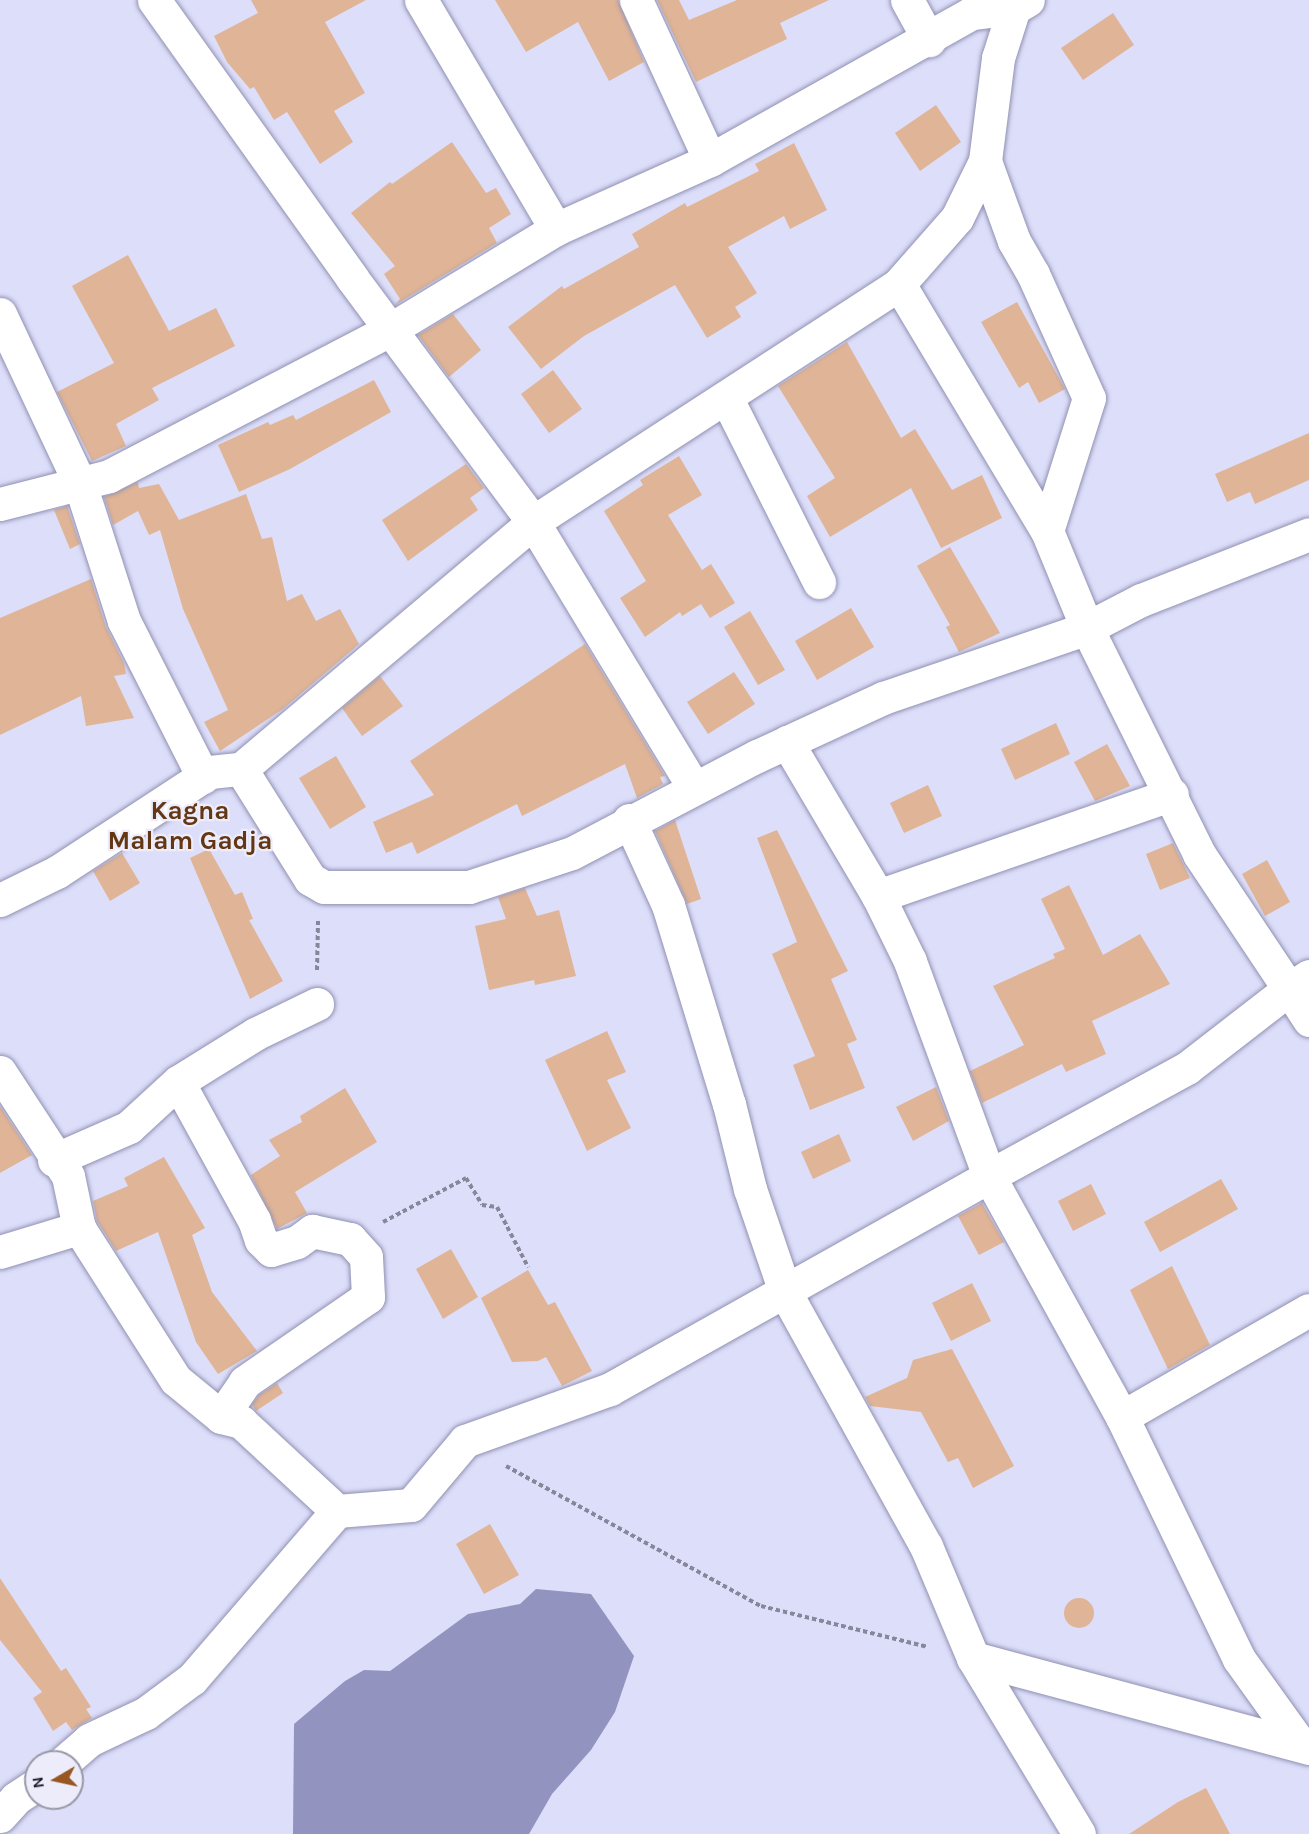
<!DOCTYPE html>
<style>
body{margin:0}
#map{position:relative;width:1309px;height:1834px;overflow:hidden;background:#dddefa;font-family:Karla,sans-serif}
div>[style]{position:absolute}
[style*='--x']{left:calc(var(--x)*1px);top:calc(var(--y)*1px);width:calc(var(--w)*1px);rotate:calc(var(--a)*1deg)}
.water>*{inset:0;background:#9293bf}
.building>*{inset:0;background:#e0b496}
.round{border-radius:50%}
.path>*{height:4px;margin-top:-2px;transform-origin:0;background:repeating-linear-gradient(90deg,#86879b 0 4.5px,transparent 0 7.5px)}
.roads{filter:drop-shadow(0 0 2px #9091b2) drop-shadow(0 0 2px #9091b2)}
.minor>*{height:33px;margin:-16.5px;padding:0 16.5px;transform-origin:16.5px;border-radius:16.5px;background:#fff}
span{translate:-50% -50%;white-space:nowrap;text-align:center;line-height:1.15;-webkit-text-stroke:4.5px #ececfb;paint-order:stroke}
.quarter-label{font-size:26px;color:#643714;font-weight:700}
.north{position:absolute;left:24px;top:1750px;width:60px;height:60px;box-sizing:border-box;background:#ececfb;border:2px solid #9999a7;border-radius:50%;rotate:261deg;font-size:16px;font-weight:700;line-height:24px;text-align:center;color:#1c1c28}
.north::after{content:'';display:block;margin:auto;width:21px;height:27px;background:#975622;clip-path:polygon(50% 0,100% 100%,50% 72%,0 100%)}
</style>
<div id="map">
<div class="water">
<i style="clip-path:polygon(536px 1589px,591px 1594px,634px 1656px,615px 1712px,591px 1750px,552px 1794px,529px 1834px,293px 1834px,294px 1724px,345px 1681px,364px 1670px,390px 1671px,468px 1614px,520px 1604px)"></i>
</div>
<div class="building">
<i style="clip-path:polygon(251px 0,366px 0,325px 22px,365px 93px,334px 111px,353px 142px,320px 164px,287px 112px,274px 120px,254px 87px,250px 89px,227px 62px,214px 36px,258px 13px)"></i>
<i style="clip-path:polygon(495px 0,618px 0,644px 62px,609px 81px,578px 22px,526px 52px)"></i>
<i style="clip-path:polygon(657px 0,679px 0,689px 20px,737px 0,829px 0,780px 23px,787px 39px,696px 82px)"></i>
<i style="clip-path:polygon(1113px 13px,1134px 45px,1083px 80px,1061px 48px)"></i>
<i style="clip-path:polygon(936px 105px,961px 142px,920px 171px,895px 133px)"></i>
<i style="clip-path:polygon(452px 142px,486px 193px,496px 188px,511px 214px,489px 228px,497px 243px,395px 305px,400px 299px,384px 274px,395px 266px,351px 213px,390px 182px,392px 184px)"></i>
<i style="clip-path:polygon(794px 143px,827px 210px,790px 229px,784px 216px,728px 247px,757px 293px,735px 307px,741px 317px,707px 338px,675px 285px,584px 336px,541px 369px,508px 327px,562px 286px,564px 289px,639px 247px,632px 234px,685px 203px,687px 207px,759px 171px,755px 164px)"></i>
<i style="clip-path:polygon(128px 255px,169px 331px,216px 308px,235px 346px,152px 388px,159px 400px,116px 424px,126px 446px,92px 461px,57px 392px,114px 363px,72px 286px)"></i>
<i style="clip-path:polygon(1017px 302px,1065px 389px,1039px 403px,1028px 382px,1019px 388px,981px 322px)"></i>
<i style="clip-path:polygon(453px 314px,481px 350px,449px 377px,418px 335px)"></i>
<i style="clip-path:polygon(847px 342px,901px 438px,915px 429px,952px 490px,982px 475px,1002px 518px,941px 548px,911px 488px,830px 537px,807px 496px,835px 478px,778px 386px)"></i>
<i style="clip-path:polygon(553px 370px,582px 409px,549px 433px,521px 394px)"></i>
<i style="clip-path:polygon(374px 380px,391px 412px,290px 469px,239px 492px,218px 445px,268px 422px,270px 425px,293px 415px,296px 420px)"></i>
<i style="clip-path:polygon(1309px 433px,1309px 480px,1255px 504px,1250px 492px,1227px 502px,1215px 474px)"></i>
<i style="clip-path:polygon(679px 456px,702px 495px,668px 515px,702px 570px,711px 564px,735px 603px,710px 618px,701px 604px,682px 616px,680px 612px,645px 637px,620px 598px,646px 581px,604px 511px,643px 485px,640px 480px)"></i>
<i style="clip-path:polygon(466px 464px,484px 488px,470px 498px,478px 510px,408px 561px,382px 520px)"></i>
<i style="clip-path:polygon(138px 482px,139px 488px,159px 484px,179px 520px,246px 494px,262px 539px,272px 537px,287px 601px,302px 594px,316px 621px,340px 609px,359px 644px,283px 709px,220px 751px,204px 722px,228px 710px,183px 609px,160px 530px,149px 535px,138px 511px,113px 525px,104px 497px)"></i>
<i style="clip-path:polygon(67px 506px,80px 544px,70px 549px,54px 510px)"></i>
<i style="clip-path:polygon(950px 547px,1000px 633px,959px 652px,946px 627px,950px 625px,917px 566px)"></i>
<i style="clip-path:polygon(91px 579px,106px 627px,124px 663px,126px 674px,114px 676px,134px 718px,86px 726px,81px 696px,0 735px,0 618px)"></i>
<i style="clip-path:polygon(851px 608px,874px 647px,817px 680px,795px 641px)"></i>
<i style="clip-path:polygon(750px 611px,785px 670px,758px 685px,724px 627px)"></i>
<i style="clip-path:polygon(585px 644px,665px 776px,660px 777px,663px 784px,637px 798px,625px 764px,522px 816px,517px 804px,417px 854px,412px 842px,386px 853px,373px 822px,434px 795px,410px 761px)"></i>
<i style="clip-path:polygon(734px 672px,755px 704px,708px 734px,687px 702px)"></i>
<i style="clip-path:polygon(380px 676px,403px 706px,362px 736px,342px 708px)"></i>
<i style="clip-path:polygon(1056px 723px,1070px 754px,1015px 780px,1001px 749px)"></i>
<i style="clip-path:polygon(1107px 744px,1130px 786px,1095px 801px,1074px 762px)"></i>
<i style="clip-path:polygon(336px 756px,366px 807px,330px 829px,299px 778px)"></i>
<i style="clip-path:polygon(928px 785px,942px 816px,904px 833px,890px 803px)"></i>
<i style="clip-path:polygon(675px 820px,701px 899px,687px 904px,655px 831px)"></i>
<i style="clip-path:polygon(777px 830px,848px 971px,831px 979px,857px 1040px,847px 1044px,865px 1088px,810px 1110px,793px 1065px,815px 1056px,772px 954px,797px 942px,757px 838px)"></i>
<i style="clip-path:polygon(1173px 843px,1190px 878px,1160px 890px,1146px 854px)"></i>
<i style="clip-path:polygon(209px 849px,235px 895px,242px 892px,253px 919px,249px 920px,283px 981px,250px 999px,190px 858px)"></i>
<i style="clip-path:polygon(122px 853px,140px 883px,110px 901px,93px 871px)"></i>
<i style="clip-path:polygon(1267px 860px,1290px 902px,1265px 916px,1242px 874px)"></i>
<i style="clip-path:polygon(1069px 885px,1103px 955px,1140px 934px,1170px 984px,1092px 1021px,1106px 1054px,1066px 1072px,1062px 1064px,982px 1103px,970px 1071px,1024px 1045px,993px 986px,1055px 958px,1053px 954px,1065px 949px,1041px 899px)"></i>
<i style="clip-path:polygon(525px 888px,537px 916px,559px 910px,576px 976px,535px 985px,534px 980px,489px 990px,475px 926px,506px 919px,498px 897px)"></i>
<i style="clip-path:polygon(607px 1031px,626px 1072px,607px 1080px,631px 1128px,587px 1151px,545px 1060px)"></i>
<i style="clip-path:polygon(936px 1087px,949px 1121px,913px 1141px,896px 1107px)"></i>
<i style="clip-path:polygon(345px 1088px,377px 1142px,295px 1192px,307px 1213px,277px 1229px,251px 1175px,280px 1156px,269px 1140px,302px 1122px,300px 1116px)"></i>
<i style="clip-path:polygon(0 1106px,32px 1155px,0 1173px)"></i>
<i style="clip-path:polygon(839px 1134px,851px 1161px,813px 1179px,801px 1152px)"></i>
<i style="clip-path:polygon(164px 1157px,205px 1228px,192px 1235px,212px 1292px,257px 1351px,218px 1374px,196px 1342px,158px 1232px,116px 1251px,97px 1221px,93px 1201px,128px 1186px,124px 1178px)"></i>
<i style="clip-path:polygon(1221px 1179px,1238px 1209px,1160px 1252px,1144px 1222px)"></i>
<i style="clip-path:polygon(1091px 1184px,1106px 1214px,1073px 1231px,1058px 1201px)"></i>
<i style="clip-path:polygon(982px 1203px,1004px 1242px,979px 1255px,958px 1216px)"></i>
<i style="clip-path:polygon(451px 1249px,478px 1297px,443px 1319px,416px 1269px)"></i>
<i style="clip-path:polygon(1172px 1266px,1210px 1345px,1168px 1369px,1130px 1290px)"></i>
<i style="clip-path:polygon(528px 1270px,548px 1305px,555px 1302px,592px 1371px,562px 1386px,546px 1357px,538px 1361px,512px 1362px,481px 1298px)"></i>
<i style="clip-path:polygon(972px 1283px,991px 1321px,951px 1341px,932px 1303px)"></i>
<i style="clip-path:polygon(952px 1349px,1014px 1466px,973px 1488px,958px 1458px,948px 1462px,921px 1412px,870px 1406px,865px 1397px,907px 1378px,913px 1360px)"></i>
<i style="clip-path:polygon(277px 1383px,283px 1393px,256px 1411px,252px 1404px,259px 1395px)"></i>
<i style="clip-path:polygon(490px 1524px,519px 1575px,484px 1594px,456px 1544px)"></i>
<i style="clip-path:polygon(0 1578px,61px 1671px,66px 1668px,91px 1707px,86px 1709px,92px 1718px,72px 1730px,66px 1722px,53px 1731px,33px 1698px,42px 1692px,0 1640px)"></i>
<i class="round" style="left:1064px;top:1598px;width:30px;height:30px"></i>
<i style="clip-path:polygon(1206px 1788px,1230px 1834px,1129px 1834px,1178px 1802px)"></i>
</div>
<div class="path">
<i style="--x:317;--y:970;--w:49;--a:-88.8"></i>
<i style="--x:383;--y:1222;--w:94;--a:-27.9"></i>
<i style="--x:466;--y:1178;--w:31;--a:59"></i>
<i style="--x:482;--y:1205;--w:15;--a:8"></i>
<i style="--x:497;--y:1207;--w:68;--a:62.7"></i>
<i style="--x:506;--y:1466;--w:291;--a:28.8"></i>
<i style="--x:761;--y:1606;--w:172;--a:13.8"></i>
</div>
<div class="roads">
<div class="minor">
<i style="--x:154;--y:0;--w:341;--a:54.5"></i>
<i style="--x:352;--y:278;--w:304;--a:53.4"></i>
<i style="--x:533;--y:522;--w:311;--a:58.8"></i>
<i style="--x:421;--y:0;--w:266;--a:59.5"></i>
<i style="--x:636;--y:0;--w:176;--a:65.2"></i>
<i style="--x:907;--y:0;--w:46;--a:61.2"></i>
<i style="--x:985;--y:161;--w:85;--a:70.1"></i>
<i style="--x:1014;--y:241;--w:38;--a:60"></i>
<i style="--x:1033;--y:274;--w:136;--a:65.7"></i>
<i style="--x:1089;--y:398;--w:139;--a:107.5"></i>
<i style="--x:1047;--y:531;--w:105;--a:67.6"></i>
<i style="--x:1087;--y:628;--w:252;--a:63.6"></i>
<i style="--x:1199;--y:854;--w:162;--a:56.3"></i>
<i style="--x:1289;--y:989;--w:24;--a:-33"></i>
<i style="--x:899;--y:284;--w:288;--a:59.1"></i>
<i style="--x:0;--y:314;--w:188;--a:64.8"></i>
<i style="--x:80;--y:484;--w:144;--a:72.2"></i>
<i style="--x:124;--y:621;--w:175;--a:63.1"></i>
<i style="--x:727;--y:399;--w:205;--a:63.3"></i>
<i style="--x:0;--y:504;--w:113;--a:-14.4"></i>
<i style="--x:109;--y:476;--w:318;--a:-27.5"></i>
<i style="--x:391;--y:329;--w:193;--a:-31.2"></i>
<i style="--x:556;--y:229;--w:169;--a:-24.1"></i>
<i style="--x:710;--y:160;--w:300;--a:-29.3"></i>
<i style="--x:972;--y:13;--w:42;--a:-6.8"></i>
<i style="--x:1014;--y:8;--w:12;--a:-42"></i>
<i style="--x:241;--y:769;--w:130;--a:57.9"></i>
<i style="--x:310;--y:879;--w:16;--a:30"></i>
<i style="--x:324;--y:887;--w:145;--a:0"></i>
<i style="--x:469;--y:887;--w:108;--a:-18.3"></i>
<i style="--x:572;--y:853;--w:209;--a:-27.7"></i>
<i style="--x:757;--y:756;--w:139;--a:-24.7"></i>
<i style="--x:883;--y:698;--w:216;--a:-18.9"></i>
<i style="--x:1087;--y:628;--w:61;--a:-27.4"></i>
<i style="--x:1141;--y:600;--w:180;--a:-21.4"></i>
<i style="--x:629;--y:820;--w:94;--a:65.4"></i>
<i style="--x:668;--y:905;--w:208;--a:73"></i>
<i style="--x:729;--y:1104;--w:88;--a:76.1"></i>
<i style="--x:750;--y:1189;--w:109;--a:71.2"></i>
<i style="--x:785;--y:1292;--w:291;--a:61"></i>
<i style="--x:926;--y:1546;--w:121;--a:67.2"></i>
<i style="--x:973;--y:1658;--w:348;--a:15"></i>
<i style="--x:878;--y:896;--w:311;--a:-19.1"></i>
<i style="--x:0;--y:900;--w:64;--a:-26.2"></i>
<i style="--x:57;--y:872;--w:183;--a:-33.2"></i>
<i style="--x:210;--y:772;--w:31;--a:-6"></i>
<i style="--x:241;--y:769;--w:382;--a:-40.2"></i>
<i style="--x:533;--y:522;--w:437;--a:-33"></i>
<i style="--x:899;--y:284;--w:88;--a:-48.7"></i>
<i style="--x:957;--y:218;--w:64;--a:-63.8"></i>
<i style="--x:985;--y:161;--w:104;--a:-82.8"></i>
<i style="--x:998;--y:58;--w:52;--a:-72.3"></i>
<i style="--x:1014;--y:8;--w:16;--a:-30"></i>
<i style="--x:0;--y:1072;--w:124;--a:56.8"></i>
<i style="--x:68;--y:1176;--w:53;--a:78.1"></i>
<i style="--x:79;--y:1228;--w:180;--a:57.5"></i>
<i style="--x:176;--y:1380;--w:58;--a:39.4"></i>
<i style="--x:221;--y:1417;--w:21;--a:14"></i>
<i style="--x:241;--y:1422;--w:131;--a:42.8"></i>
<i style="--x:337;--y:1511;--w:74;--a:-4.6"></i>
<i style="--x:411;--y:1505;--w:84;--a:-49.8"></i>
<i style="--x:465;--y:1441;--w:154;--a:-19.7"></i>
<i style="--x:610;--y:1389;--w:435;--a:-29.3"></i>
<i style="--x:989;--y:1176;--w:229;--a:-110.2"></i>
<i style="--x:910;--y:961;--w:72;--a:-116.2"></i>
<i style="--x:878;--y:896;--w:179;--a:-120.6"></i>
<i style="--x:178;--y:1082;--w:158;--a:61.2"></i>
<i style="--x:254;--y:1220;--w:21;--a:71"></i>
<i style="--x:261;--y:1240;--w:14;--a:45"></i>
<i style="--x:271;--y:1250;--w:27;--a:-17"></i>
<i style="--x:297;--y:1242;--w:19;--a:-36"></i>
<i style="--x:312;--y:1231;--w:39;--a:12"></i>
<i style="--x:350;--y:1239;--w:24;--a:48"></i>
<i style="--x:366;--y:1257;--w:40;--a:87.1"></i>
<i style="--x:368;--y:1297;--w:150;--a:145.4"></i>
<i style="--x:245;--y:1382;--w:42;--a:124.4"></i>
<i style="--x:54;--y:1160;--w:82;--a:-23.7"></i>
<i style="--x:129;--y:1127;--w:67;--a:-42.6"></i>
<i style="--x:178;--y:1082;--w:91;--a:-31.9"></i>
<i style="--x:255;--y:1034;--w:69;--a:-25.8"></i>
<i style="--x:0;--y:1252;--w:83;--a:-16.9"></i>
<i style="--x:1122;--y:1417;--w:215;--a:-29.8"></i>
<i style="--x:973;--y:1658;--w:205;--a:58.9"></i>
<i style="--x:1300;--y:1744;--w:105;--a:-125.7"></i>
<i style="--x:1239;--y:1659;--w:269;--a:-115.8"></i>
<i style="--x:1122;--y:1417;--w:275;--a:-118.9"></i>
<i style="--x:989;--y:1176;--w:226;--a:-28.6"></i>
<i style="--x:1187;--y:1068;--w:129;--a:-37.8"></i>
<i style="--x:1289;--y:989;--w:37;--a:57"></i>
<i style="--x:64;--y:1762;--w:33;--a:-41"></i>
<i style="--x:89;--y:1740;--w:63;--a:-25.3"></i>
<i style="--x:146;--y:1713;--w:57;--a:-36.5"></i>
<i style="--x:192;--y:1679;--w:222;--a:-49.2"></i>
<i style="--x:0;--y:1816;--w:24;--a:-48"></i>
<i style="--x:16;--y:1798;--w:24;--a:-33"></i>
</div>
</div>
<div class="quarter-label">
<span style="left:190px;top:826px">Kagna<br>Malam Gadja</span>
</div>
<div class="north">N</div>
</div>
